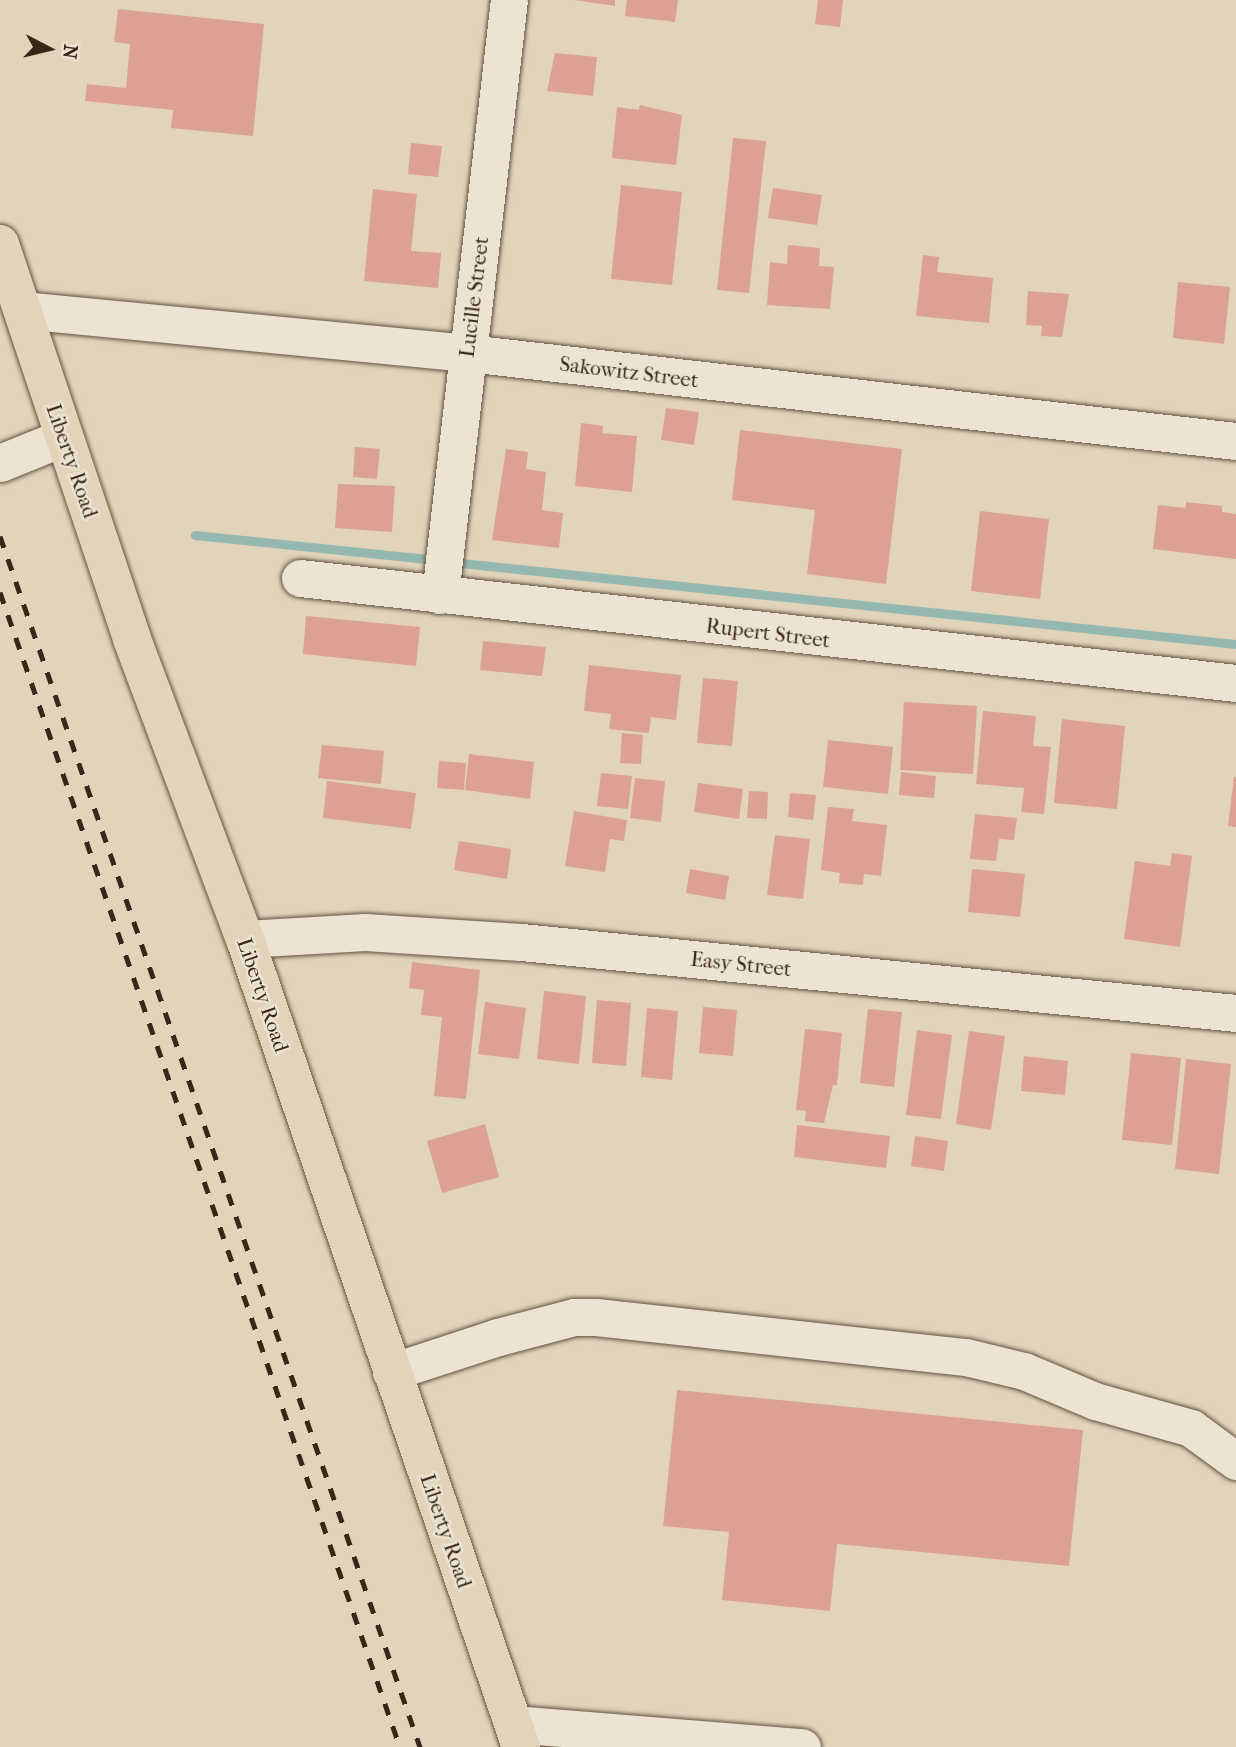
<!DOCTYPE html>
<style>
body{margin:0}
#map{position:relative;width:1236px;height:1747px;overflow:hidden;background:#e1d4bb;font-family:"IM FELL French Canon",serif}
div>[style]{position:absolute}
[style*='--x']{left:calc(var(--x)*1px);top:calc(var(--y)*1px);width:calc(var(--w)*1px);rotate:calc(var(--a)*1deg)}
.stream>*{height:9px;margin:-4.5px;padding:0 4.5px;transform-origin:4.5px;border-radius:4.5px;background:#94b8b0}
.building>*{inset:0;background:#dca192}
.roads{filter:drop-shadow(0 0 2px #625241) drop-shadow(0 0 2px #625241)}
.minor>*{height:37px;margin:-18.5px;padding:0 18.5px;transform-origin:18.5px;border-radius:18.5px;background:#ece3d3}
.major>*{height:38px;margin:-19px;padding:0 19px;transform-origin:19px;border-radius:19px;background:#e1d4bb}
.rail>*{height:5px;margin-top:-2.5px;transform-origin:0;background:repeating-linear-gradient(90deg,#382618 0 12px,transparent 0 24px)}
span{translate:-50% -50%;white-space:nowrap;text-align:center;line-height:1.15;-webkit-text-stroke:5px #ece3d3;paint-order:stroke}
.street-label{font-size:21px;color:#382618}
.north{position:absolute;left:14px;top:14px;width:70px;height:70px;-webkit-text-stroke:5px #ece3d3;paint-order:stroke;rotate:97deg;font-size:19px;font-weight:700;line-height:28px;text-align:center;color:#382618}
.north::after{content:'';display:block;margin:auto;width:24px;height:32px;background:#382618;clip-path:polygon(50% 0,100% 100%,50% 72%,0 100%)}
</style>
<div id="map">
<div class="stream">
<i style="--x:195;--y:535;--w:243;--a:5.9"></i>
<i style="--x:451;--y:562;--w:789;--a:5.96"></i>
</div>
<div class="building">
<i style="clip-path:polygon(574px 0,615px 0,615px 6px)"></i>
<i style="clip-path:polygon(627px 0,678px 0,675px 22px,625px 16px)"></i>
<i style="clip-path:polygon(818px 0,843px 0,840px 27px,815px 24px)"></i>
<i style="clip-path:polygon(118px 9px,264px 24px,253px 136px,171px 128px,173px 110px,85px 101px,87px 84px,126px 88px,130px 44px,114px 42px)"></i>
<i style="clip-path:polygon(555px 53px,597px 57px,593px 96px,547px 91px)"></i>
<i style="clip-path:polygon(640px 105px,682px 115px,676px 165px,612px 158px,617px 107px,639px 110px)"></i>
<i style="clip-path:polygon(733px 138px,766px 141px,749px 293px,717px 290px)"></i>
<i style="clip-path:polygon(411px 143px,442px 146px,438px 177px,408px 174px)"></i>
<i style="clip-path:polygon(621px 185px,682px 192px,672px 285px,611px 279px)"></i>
<i style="clip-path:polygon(773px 188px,822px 195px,817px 225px,768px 218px)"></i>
<i style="clip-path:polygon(373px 189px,417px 194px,411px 251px,441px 253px,438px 288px,364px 281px)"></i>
<i style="clip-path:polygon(788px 245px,820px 248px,819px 266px,834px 267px,830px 309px,767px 305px,770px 262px,787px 264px)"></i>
<i style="clip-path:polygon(923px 255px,939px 257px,937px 272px,993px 278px,989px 323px,916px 316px)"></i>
<i style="clip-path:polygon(1178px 282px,1230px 287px,1224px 344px,1173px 338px)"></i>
<i style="clip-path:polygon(1028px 291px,1069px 294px,1062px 337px,1041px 336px,1042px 326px,1026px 325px)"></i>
<i style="clip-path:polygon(666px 408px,699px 412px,694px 445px,661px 440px)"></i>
<i style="clip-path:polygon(581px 423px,603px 426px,602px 433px,637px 436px,632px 492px,575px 486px)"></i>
<i style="clip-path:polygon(740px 430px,902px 449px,886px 584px,807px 574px,815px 510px,732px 500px)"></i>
<i style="clip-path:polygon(355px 447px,380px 449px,377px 479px,353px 477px)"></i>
<i style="clip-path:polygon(506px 449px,528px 452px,526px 469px,546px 472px,542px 510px,563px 513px,559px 548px,492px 540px)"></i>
<i style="clip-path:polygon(338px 484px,395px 486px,392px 532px,335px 528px)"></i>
<i style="clip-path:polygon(1186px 502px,1222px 506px,1222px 512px,1236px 514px,1236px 559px,1153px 549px,1158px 505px,1185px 508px)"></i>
<i style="clip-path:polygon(980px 511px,1049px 519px,1040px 599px,971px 591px)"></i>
<i style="clip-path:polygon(306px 616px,420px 627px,416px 666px,303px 654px)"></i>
<i style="clip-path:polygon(483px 641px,546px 647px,542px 676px,480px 670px)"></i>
<i style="clip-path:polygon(589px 665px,681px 675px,676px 720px,651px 717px,649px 733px,609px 729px,611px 714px,584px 711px)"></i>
<i style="clip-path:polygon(703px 678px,738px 681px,732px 746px,697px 743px)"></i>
<i style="clip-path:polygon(904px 702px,977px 706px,973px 774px,900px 770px)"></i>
<i style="clip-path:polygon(983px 711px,1036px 716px,1033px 746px,1051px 747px,1044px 814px,1021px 812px,1024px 788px,976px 784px)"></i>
<i style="clip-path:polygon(1062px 719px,1125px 726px,1117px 809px,1054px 803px)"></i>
<i style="clip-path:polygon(622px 733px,643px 735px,641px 764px,620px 763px)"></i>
<i style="clip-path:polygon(828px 740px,893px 747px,888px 794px,823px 787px)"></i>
<i style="clip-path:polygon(322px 745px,384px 751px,381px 784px,318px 778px)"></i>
<i style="clip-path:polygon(469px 754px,534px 762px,530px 799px,465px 790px)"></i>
<i style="clip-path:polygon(439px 761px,466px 763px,464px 790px,437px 788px)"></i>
<i style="clip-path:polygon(901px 772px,936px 776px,934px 798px,899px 795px)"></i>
<i style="clip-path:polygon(601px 773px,632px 776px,628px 809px,597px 806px)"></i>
<i style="clip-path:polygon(1234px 777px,1236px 777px,1236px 827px,1228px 826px)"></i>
<i style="clip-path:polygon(635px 778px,665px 781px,661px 822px,630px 818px)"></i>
<i style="clip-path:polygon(327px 781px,416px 793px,411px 829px,323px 818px)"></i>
<i style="clip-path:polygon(698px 783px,743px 789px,739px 819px,694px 812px)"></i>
<i style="clip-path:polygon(749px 791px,768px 792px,767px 819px,747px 818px)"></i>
<i style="clip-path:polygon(790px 793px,816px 795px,813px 820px,788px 817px)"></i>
<i style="clip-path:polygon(828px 807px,854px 809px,852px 821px,887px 825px,881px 876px,864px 874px,863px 885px,839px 883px,840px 873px,821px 870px)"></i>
<i style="clip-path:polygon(574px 811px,627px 820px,624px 841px,610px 839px,605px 872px,565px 866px)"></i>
<i style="clip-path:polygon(975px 814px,1017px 818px,1014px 840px,999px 839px,996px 861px,970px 859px)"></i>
<i style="clip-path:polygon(775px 835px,810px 839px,803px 899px,767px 895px)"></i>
<i style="clip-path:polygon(459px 841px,511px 849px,507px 879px,454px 870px)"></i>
<i style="clip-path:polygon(1172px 853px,1192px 856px,1180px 947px,1124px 939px,1135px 861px,1170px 866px)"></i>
<i style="clip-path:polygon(690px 869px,729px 876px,725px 900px,686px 893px)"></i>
<i style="clip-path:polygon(972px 869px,1025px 874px,1020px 917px,968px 912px)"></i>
<i style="clip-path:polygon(412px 962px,480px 970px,466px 1099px,434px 1096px,442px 1017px,421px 1015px,424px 990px,409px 988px)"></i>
<i style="clip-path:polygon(544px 991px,586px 996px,579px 1064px,537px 1059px)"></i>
<i style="clip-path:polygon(597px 1000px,631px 1003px,626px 1066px,592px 1063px)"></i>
<i style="clip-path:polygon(485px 1002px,526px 1008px,519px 1059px,478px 1054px)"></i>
<i style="clip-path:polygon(703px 1007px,737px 1010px,733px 1056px,699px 1053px)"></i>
<i style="clip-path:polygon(647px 1008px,678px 1011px,672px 1080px,641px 1077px)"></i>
<i style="clip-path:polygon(868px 1009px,902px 1012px,894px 1087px,860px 1083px)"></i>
<i style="clip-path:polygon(805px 1029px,842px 1033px,837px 1085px,833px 1085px,824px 1123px,805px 1121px,806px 1111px,796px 1110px)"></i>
<i style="clip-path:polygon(917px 1030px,952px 1035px,941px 1119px,906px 1115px)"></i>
<i style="clip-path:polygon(969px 1031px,1005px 1036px,991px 1130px,956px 1124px)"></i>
<i style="clip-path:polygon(1131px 1053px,1181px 1058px,1172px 1145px,1122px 1140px)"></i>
<i style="clip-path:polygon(1024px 1056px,1068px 1061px,1065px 1095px,1021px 1091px)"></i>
<i style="clip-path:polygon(1186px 1059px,1231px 1064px,1219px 1174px,1175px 1169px)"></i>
<i style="clip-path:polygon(485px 1124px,499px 1177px,442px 1193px,427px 1141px)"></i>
<i style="clip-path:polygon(797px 1125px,890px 1136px,886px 1168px,794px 1157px)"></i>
<i style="clip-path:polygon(915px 1136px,948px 1141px,944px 1171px,911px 1166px)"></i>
<i style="clip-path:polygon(677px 1390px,1083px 1430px,1069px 1566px,837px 1544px,830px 1611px,722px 1600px,729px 1532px,663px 1526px)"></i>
</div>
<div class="roads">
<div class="minor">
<i style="--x:22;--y:310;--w:448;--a:5.5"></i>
<i style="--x:468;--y:353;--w:773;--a:6.54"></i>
<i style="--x:0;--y:463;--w:69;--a:-22.1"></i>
<i style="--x:300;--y:578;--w:942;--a:6.4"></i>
<i style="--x:440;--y:595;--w:599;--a:-83.39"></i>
<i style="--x:245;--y:939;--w:120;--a:-3.3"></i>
<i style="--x:365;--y:932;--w:156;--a:3.7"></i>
<i style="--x:521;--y:942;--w:719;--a:5.67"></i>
<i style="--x:391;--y:1372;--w:113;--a:-18.1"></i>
<i style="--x:498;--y:1337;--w:79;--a:-14.7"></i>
<i style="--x:574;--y:1317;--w:22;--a:0"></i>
<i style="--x:596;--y:1317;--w:372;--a:6.2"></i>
<i style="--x:966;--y:1357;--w:60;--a:13.6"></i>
<i style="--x:1024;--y:1371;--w:77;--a:22.9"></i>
<i style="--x:1095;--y:1401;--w:100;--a:15.7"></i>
<i style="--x:1191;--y:1428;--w:56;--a:36.3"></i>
<i style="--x:513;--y:1724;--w:290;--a:4.6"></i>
</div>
<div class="major">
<i style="--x:0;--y:244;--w:416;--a:71.5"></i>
<i style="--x:132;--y:639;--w:321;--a:69.4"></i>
<i style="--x:245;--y:939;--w:854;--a:71.14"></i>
</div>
</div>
<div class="rail">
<i style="--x:0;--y:536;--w:1282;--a:70.87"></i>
<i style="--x:0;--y:592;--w:1222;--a:70.9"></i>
</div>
<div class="street-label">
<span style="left:474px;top:297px;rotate:-83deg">Lucille Street</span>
<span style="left:629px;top:372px;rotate:7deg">Sakowitz Street</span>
<span style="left:72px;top:461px;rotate:71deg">Liberty Road</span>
<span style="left:768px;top:633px;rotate:7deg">Rupert Street</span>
<span style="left:741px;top:964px;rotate:6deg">Easy Street</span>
<span style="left:263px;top:995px;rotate:71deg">Liberty Road</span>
<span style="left:446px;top:1531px;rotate:71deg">Liberty Road</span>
</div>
<div class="north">N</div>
</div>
